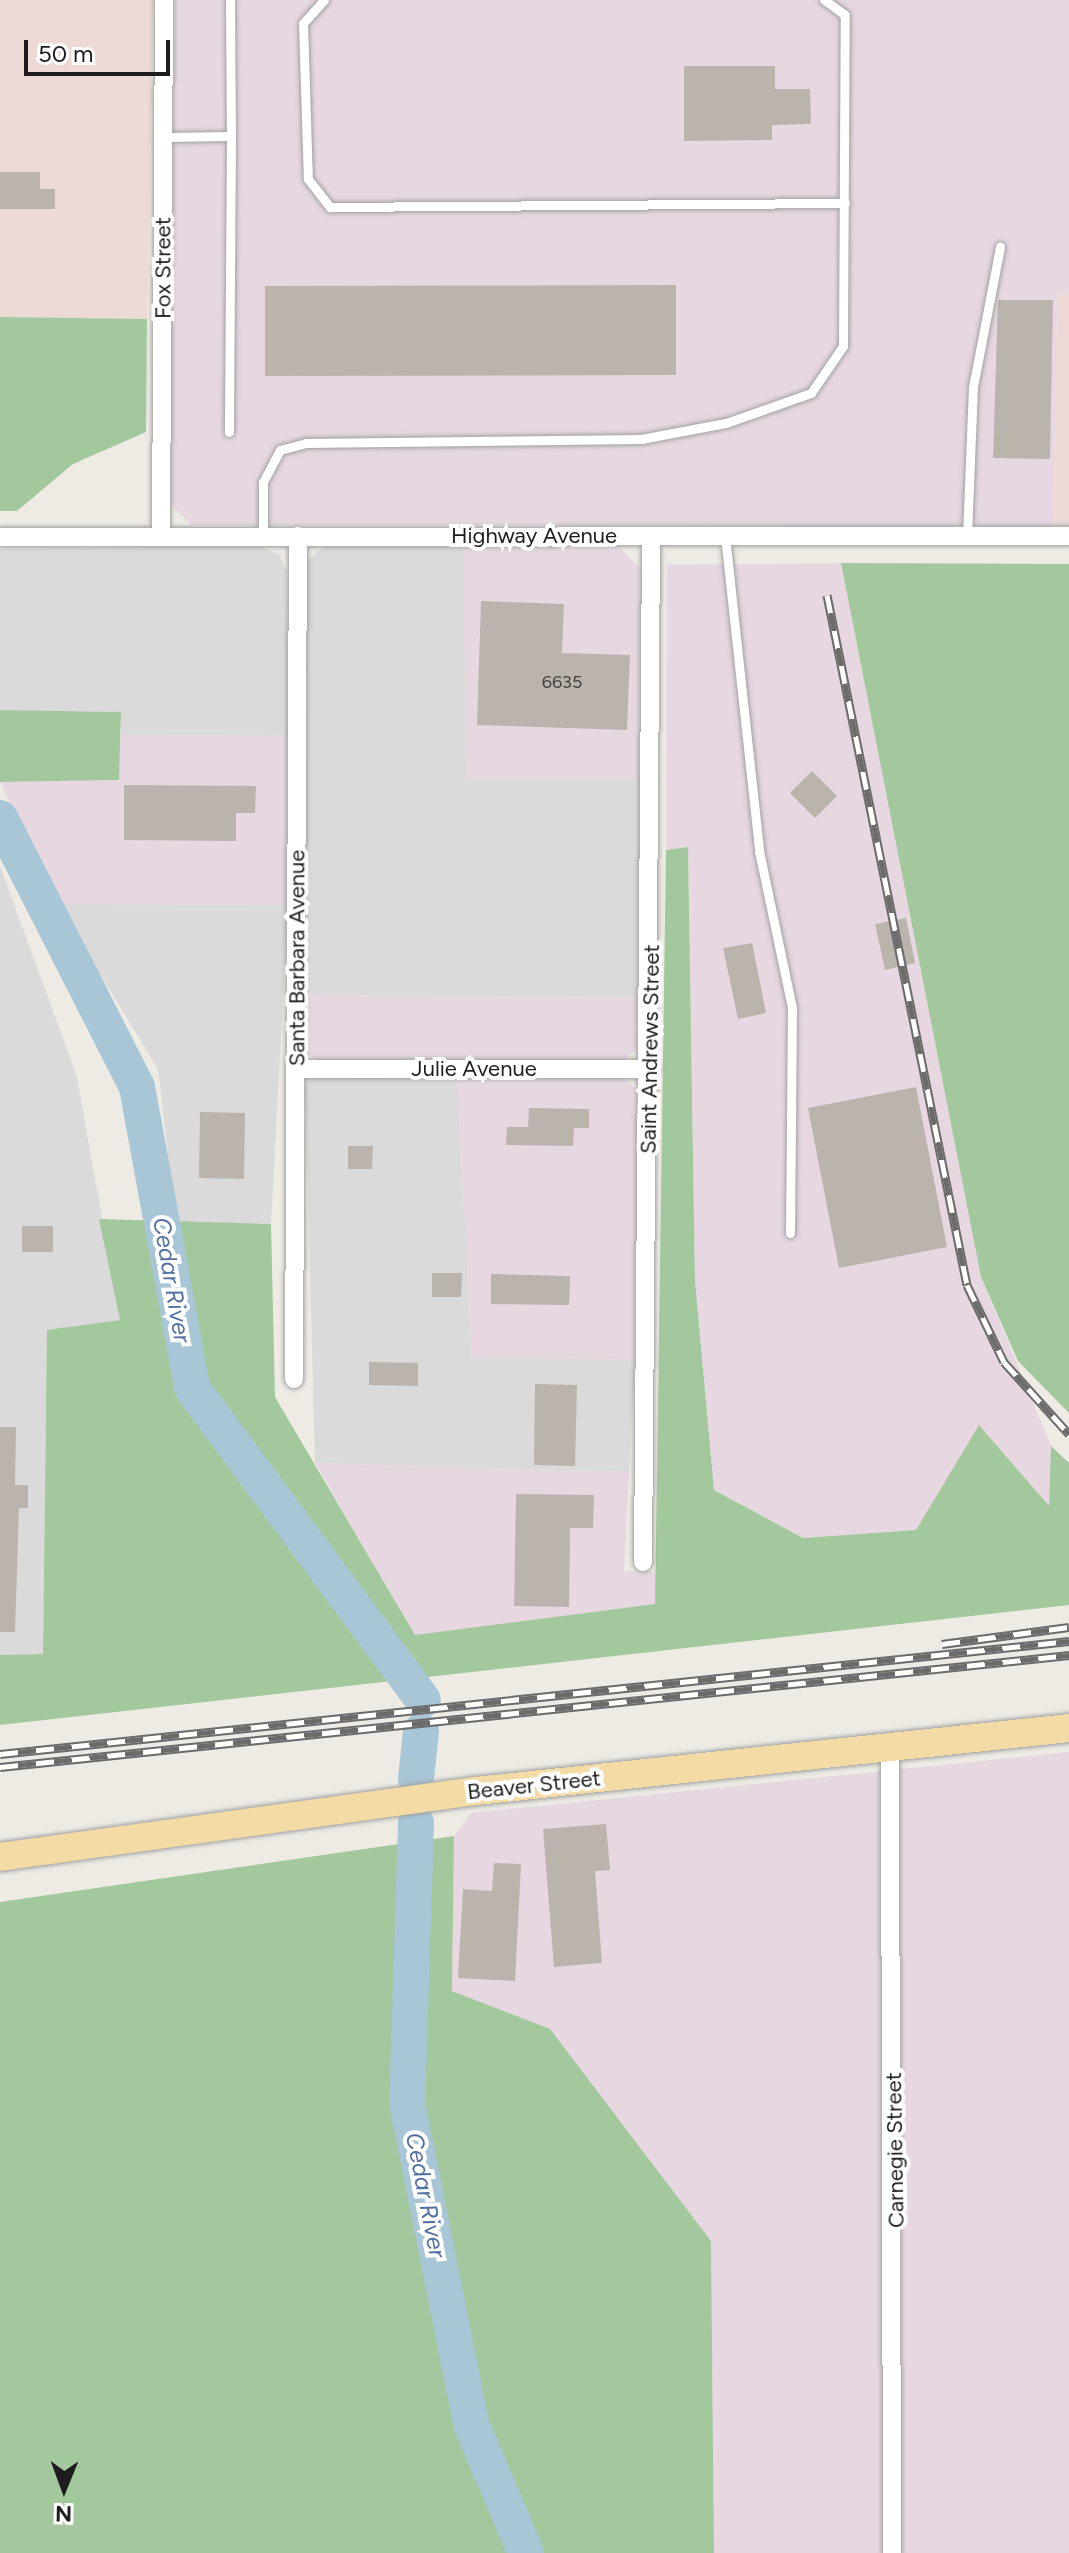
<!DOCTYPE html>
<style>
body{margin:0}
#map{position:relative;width:1069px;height:2553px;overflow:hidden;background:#edebe4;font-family:Figtree,sans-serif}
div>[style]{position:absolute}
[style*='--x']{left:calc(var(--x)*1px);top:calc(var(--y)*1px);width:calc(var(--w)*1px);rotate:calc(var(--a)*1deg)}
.residential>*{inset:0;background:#dbdada}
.commercial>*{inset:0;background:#edd9d5}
.industrial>*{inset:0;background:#e6d7e1}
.forest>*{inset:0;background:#a4c89d}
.river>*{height:36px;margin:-18px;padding:0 18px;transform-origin:18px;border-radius:18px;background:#a9c6d7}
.building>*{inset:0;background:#bab4ad}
.roads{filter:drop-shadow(0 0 2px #a1a1a1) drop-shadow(0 0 2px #a1a1a1)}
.lane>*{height:9px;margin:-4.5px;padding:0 4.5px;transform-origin:4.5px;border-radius:4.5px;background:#fff}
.street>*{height:18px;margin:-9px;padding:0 9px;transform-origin:9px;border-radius:9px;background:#fff}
.primary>*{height:28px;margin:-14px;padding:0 14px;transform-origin:14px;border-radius:14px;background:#f2dba4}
.rail>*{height:9px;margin-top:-4.5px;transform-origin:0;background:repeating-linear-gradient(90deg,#fff 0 18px,#6b6b6b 0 36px);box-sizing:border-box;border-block:2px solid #6b6b6b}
span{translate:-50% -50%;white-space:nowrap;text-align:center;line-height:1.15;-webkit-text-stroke:8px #fff;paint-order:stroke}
.number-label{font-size:18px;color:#444341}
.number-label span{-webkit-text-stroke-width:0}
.street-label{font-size:22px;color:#1d1d1d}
.water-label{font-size:24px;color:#5470a3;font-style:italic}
.north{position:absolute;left:24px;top:2449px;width:80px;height:80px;-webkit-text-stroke:6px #fff;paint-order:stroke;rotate:181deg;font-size:22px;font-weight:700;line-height:32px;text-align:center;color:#1d1d1d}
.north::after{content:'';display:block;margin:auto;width:28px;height:36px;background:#1d1d1d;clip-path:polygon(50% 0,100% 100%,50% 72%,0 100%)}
.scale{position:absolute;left:24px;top:40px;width:146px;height:36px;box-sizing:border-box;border:4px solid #1d1d1d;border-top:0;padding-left:10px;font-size:24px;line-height:28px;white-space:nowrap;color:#1d1d1d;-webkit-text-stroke:6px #fff;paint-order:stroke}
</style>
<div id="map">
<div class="residential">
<i style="clip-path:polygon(327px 544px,464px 546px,465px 778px,644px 778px,641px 997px,305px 995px,307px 561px)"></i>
<i style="clip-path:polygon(261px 546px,279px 555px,287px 572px,289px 736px,121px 735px,121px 712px,0 710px,0 549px)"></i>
<i style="clip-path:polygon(0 866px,77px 1077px,120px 1320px,47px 1331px,43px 1654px,0 1655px)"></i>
<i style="clip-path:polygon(57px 904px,288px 905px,271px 1224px,176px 1222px,158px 1069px)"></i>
<i style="clip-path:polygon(457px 1078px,472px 1357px,635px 1360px,629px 1472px,315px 1463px,305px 1079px)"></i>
</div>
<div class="commercial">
<i style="clip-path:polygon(0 0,153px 0,147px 319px,0 317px)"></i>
<i style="clip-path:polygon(1057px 293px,1069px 293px,1069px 526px,1053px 526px)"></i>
</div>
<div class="industrial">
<i style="clip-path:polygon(175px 0,1069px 0,1069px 293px,1057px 293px,1053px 526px,191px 525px,169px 502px)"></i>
<i style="clip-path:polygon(617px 545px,643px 571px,644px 778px,465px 778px,464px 546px)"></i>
<i style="clip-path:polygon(841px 563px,981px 1277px,1051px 1446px,1049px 1507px,917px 1530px,803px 1538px,714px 1490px,695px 1281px,688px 847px,666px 850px,667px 565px)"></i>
<i style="clip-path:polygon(121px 735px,289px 736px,288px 905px,57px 904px,0 782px,118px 780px)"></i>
<i style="clip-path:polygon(305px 995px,641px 997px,641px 1045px,621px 1062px,321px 1062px,305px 1053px)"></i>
<i style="clip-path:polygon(457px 1078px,626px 1079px,640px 1093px,635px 1360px,472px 1357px)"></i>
<i style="clip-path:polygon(315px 1463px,629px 1472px,624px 1571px,656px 1572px,656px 1604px,415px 1636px)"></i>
<i style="clip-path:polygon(1069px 1752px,1069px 2553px,714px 2553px,711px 2241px,452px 1991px,454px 1836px,471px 1813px)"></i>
</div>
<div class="forest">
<i style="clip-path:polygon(0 317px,147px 319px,146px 432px,73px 464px,17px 511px,0 511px)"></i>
<i style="clip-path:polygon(841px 563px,1069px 564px,1069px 1413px,1018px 1361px,981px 1277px)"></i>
<i style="clip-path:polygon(0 710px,121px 712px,119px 780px,0 782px)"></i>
<i style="clip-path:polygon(688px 847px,695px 1281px,714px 1490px,803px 1538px,916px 1530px,979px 1425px,1049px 1506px,1051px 1446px,1069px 1463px,1069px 1605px,0 1725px,0 1655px,43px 1654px,47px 1330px,120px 1320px,99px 1219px,271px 1224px,275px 1397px,415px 1635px,655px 1604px,666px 850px)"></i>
<i style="clip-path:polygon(454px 1836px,452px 1991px,550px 2029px,711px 2241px,714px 2553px,0 2553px,0 1902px)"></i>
</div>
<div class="river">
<i style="--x:0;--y:818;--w:302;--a:63"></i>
<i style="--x:137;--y:1087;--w:306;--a:79.6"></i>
<i style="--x:192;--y:1388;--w:388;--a:53.5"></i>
<i style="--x:416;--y:1779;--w:48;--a:-84.1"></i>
<i style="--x:416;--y:1823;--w:280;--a:91.8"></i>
<i style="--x:407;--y:2103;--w:327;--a:78.7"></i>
<i style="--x:471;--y:2424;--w:140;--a:66.9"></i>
</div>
<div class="building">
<i style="clip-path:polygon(684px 66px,775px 66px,775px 89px,810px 89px,811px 124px,772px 125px,772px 140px,684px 141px)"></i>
<i style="clip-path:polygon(0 172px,40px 172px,40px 189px,55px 189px,55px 209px,0 209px)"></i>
<i style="clip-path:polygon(676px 285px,676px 375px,265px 376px,265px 286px)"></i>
<i style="clip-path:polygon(998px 300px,1053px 300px,1050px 459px,993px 458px)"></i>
<i style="clip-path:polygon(481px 601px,564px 604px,562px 653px,630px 655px,627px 730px,477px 725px)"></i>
<i style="clip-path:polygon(812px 771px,837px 796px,815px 818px,790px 793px)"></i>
<i style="clip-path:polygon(124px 785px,256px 786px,255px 813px,236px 813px,236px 841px,124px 840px)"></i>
<i style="clip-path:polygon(906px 918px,915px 963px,885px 970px,875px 924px)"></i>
<i style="clip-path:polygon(752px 943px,766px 1013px,738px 1019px,723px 948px)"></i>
<i style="clip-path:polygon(916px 1087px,947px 1247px,839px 1268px,808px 1108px)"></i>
<i style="clip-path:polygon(529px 1108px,589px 1109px,589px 1128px,574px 1128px,573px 1146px,506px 1145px,507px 1127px,528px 1127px)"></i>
<i style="clip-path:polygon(200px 1112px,245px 1113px,244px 1179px,199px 1178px)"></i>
<i style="clip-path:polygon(348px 1146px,373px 1146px,372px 1169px,348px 1169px)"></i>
<i style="clip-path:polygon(22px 1226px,53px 1226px,53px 1252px,22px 1252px)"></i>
<i style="clip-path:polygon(432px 1273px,462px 1273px,461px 1297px,432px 1297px)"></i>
<i style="clip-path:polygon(491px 1274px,570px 1276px,569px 1305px,491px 1304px)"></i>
<i style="clip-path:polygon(369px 1362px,418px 1363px,418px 1386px,369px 1385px)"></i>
<i style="clip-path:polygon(535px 1384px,577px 1385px,575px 1466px,534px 1465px)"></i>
<i style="clip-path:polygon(0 1427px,16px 1427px,15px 1485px,28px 1485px,28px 1508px,19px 1508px,15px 1632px,0 1632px)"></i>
<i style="clip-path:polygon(516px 1494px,594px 1495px,593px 1528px,570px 1528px,569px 1607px,514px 1606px)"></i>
<i style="clip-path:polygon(606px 1824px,610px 1870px,595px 1871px,602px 1963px,554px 1967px,543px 1829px)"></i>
<i style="clip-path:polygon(494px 1863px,521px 1864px,515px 1981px,458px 1978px,463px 1889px,492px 1891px)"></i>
</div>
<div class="roads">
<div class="lane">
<i style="--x:230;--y:0;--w:136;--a:89.6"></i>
<i style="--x:324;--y:0;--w:31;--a:132"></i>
<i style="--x:303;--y:23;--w:156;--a:88.2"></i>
<i style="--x:308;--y:179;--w:36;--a:52"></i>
<i style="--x:330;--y:207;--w:515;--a:-0.45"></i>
<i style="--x:164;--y:137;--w:67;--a:-0.9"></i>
<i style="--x:231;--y:136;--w:296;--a:90.4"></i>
<i style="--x:263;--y:536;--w:54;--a:-90"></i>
<i style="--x:263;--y:482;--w:36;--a:-62"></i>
<i style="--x:280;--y:450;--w:27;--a:-15"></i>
<i style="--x:306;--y:443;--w:335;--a:-0.7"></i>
<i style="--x:641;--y:439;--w:86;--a:-10.7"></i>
<i style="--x:726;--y:423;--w:90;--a:-19.4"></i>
<i style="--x:811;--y:393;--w:57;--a:-55.8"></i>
<i style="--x:843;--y:346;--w:331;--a:-89.7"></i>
<i style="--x:845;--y:15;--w:26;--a:-144"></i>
<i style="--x:725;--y:536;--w:317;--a:83.8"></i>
<i style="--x:759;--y:851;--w:159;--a:78.1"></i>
<i style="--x:792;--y:1007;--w:226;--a:90.5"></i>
<i style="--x:967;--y:536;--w:149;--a:-87.7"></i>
<i style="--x:973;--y:387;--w:143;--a:-79.1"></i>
</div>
<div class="street">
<i style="--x:161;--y:536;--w:536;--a:-89.68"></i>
<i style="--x:0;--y:537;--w:1069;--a:-0.05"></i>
<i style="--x:297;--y:1069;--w:353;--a:0"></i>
<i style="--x:294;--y:1379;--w:843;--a:-89.73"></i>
<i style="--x:643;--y:1562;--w:1026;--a:-89.55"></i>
<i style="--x:890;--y:1747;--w:806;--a:89.86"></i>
</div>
<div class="primary">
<i style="--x:0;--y:1857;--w:481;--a:-7.9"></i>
<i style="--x:476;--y:1791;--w:596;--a:-6.06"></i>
</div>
</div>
<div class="rail">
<i style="--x:827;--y:595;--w:704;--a:78.53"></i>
<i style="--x:967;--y:1285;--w:85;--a:64.3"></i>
<i style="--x:1004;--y:1362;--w:97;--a:47.9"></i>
<i style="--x:942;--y:1644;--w:128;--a:-7.6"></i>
<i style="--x:0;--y:1754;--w:1075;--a:-6.03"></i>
<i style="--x:0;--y:1767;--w:1075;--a:-5.98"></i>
</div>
<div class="number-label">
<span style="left:562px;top:682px">6635</span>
</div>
<div class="street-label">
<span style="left:163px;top:268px;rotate:-90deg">Fox Street</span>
<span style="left:534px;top:536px">Highway Avenue</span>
<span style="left:297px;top:958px;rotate:-90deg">Santa Barbara Avenue</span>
<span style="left:650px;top:1049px;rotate:-89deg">Saint Andrews Street</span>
<span style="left:474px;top:1069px">Julie Avenue</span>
<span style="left:534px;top:1785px;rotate:-6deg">Beaver Street</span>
<span style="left:895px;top:2150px;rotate:-91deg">Carnegie Street</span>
</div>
<div class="water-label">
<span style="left:172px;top:1280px;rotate:80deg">Cedar River</span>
<span style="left:426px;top:2195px;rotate:79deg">Cedar River</span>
</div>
<div class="north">N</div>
<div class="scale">50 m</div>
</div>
